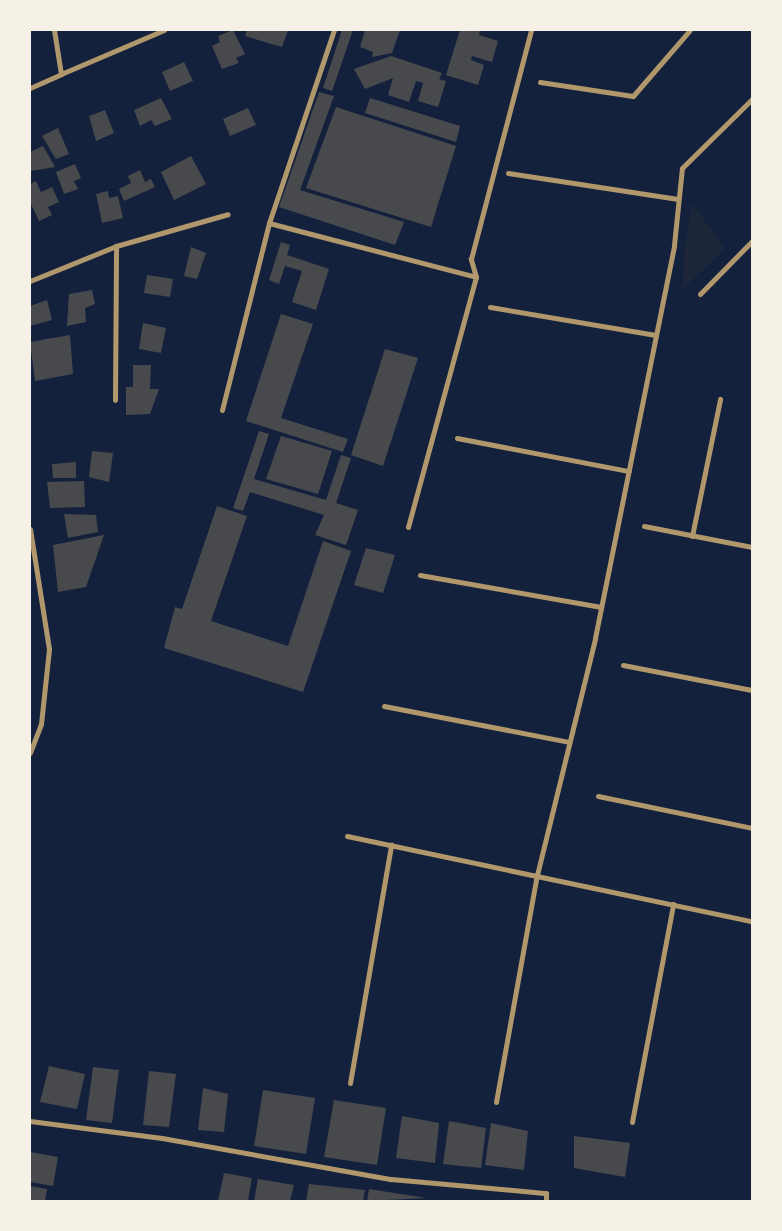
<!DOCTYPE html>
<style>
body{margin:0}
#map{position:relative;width:782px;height:1231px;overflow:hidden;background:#14213d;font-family:Quicksand,sans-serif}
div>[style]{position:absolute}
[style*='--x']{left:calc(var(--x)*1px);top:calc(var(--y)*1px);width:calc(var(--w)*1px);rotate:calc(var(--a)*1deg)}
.green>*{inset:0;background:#1d2539}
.building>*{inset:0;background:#48494c}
.minor>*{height:5px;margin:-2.5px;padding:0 2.5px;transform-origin:2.5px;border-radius:2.5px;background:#b1986c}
span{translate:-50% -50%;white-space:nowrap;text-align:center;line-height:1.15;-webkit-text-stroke:4px #f6f1e7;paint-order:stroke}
.frame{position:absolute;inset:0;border:31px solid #f6f1e7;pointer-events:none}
</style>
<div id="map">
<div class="green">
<i style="clip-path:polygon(692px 203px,725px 248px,682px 290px,685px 247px)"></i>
</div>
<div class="building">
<i style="clip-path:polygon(233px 30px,245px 54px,236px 58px,239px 63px,222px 69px,212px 46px,220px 42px,218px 36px)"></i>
<i style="clip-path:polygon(247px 30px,288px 30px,282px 47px,245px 36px)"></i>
<i style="clip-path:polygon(342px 30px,353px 30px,332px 91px,323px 88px)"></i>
<i style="clip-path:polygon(365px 30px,400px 30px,392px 53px,372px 57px,373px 52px,360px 47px)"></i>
<i style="clip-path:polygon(460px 30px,480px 30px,479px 35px,498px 41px,492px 62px,472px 56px,471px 60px,484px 65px,478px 85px,446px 75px)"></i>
<i style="clip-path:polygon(391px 56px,442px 73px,439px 79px,446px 81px,438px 107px,418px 101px,423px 83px,416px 81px,409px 102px,388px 95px,393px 78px,365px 89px,354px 69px)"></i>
<i style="clip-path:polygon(184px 62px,193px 81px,170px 91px,162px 72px)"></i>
<i style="clip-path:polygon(319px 92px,334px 96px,300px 190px,404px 222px,395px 245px,279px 207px)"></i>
<i style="clip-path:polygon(161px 98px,172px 119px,155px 126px,151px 120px,140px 126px,134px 110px)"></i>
<i style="clip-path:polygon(370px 98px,460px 126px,456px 142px,365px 113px)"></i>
<i style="clip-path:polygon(336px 107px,456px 146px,431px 227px,306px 188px)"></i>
<i style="clip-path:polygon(248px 108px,256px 125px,230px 136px,223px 119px)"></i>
<i style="clip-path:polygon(105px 110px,114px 133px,96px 141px,89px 116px)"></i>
<i style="clip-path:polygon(58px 128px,69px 154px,56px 159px,42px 136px)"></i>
<i style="clip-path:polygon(43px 146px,55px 167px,31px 171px,30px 152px)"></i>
<i style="clip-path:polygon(191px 156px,206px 184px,174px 200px,161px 172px)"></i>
<i style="clip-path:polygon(75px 164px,81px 178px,74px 181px,78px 189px,64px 194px,56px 172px)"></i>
<i style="clip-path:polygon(140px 170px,145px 182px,151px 179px,155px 187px,124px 201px,119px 189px,131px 183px,128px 176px)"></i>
<i style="clip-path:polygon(36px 181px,41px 192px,52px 187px,59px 202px,48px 207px,52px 215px,39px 221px,30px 202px,30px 184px)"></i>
<i style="clip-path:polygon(108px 191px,109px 198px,118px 196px,123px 218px,102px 223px,96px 194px)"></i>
<i style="clip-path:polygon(281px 242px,290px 245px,287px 255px,329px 269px,316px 310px,292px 302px,302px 271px,285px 266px,279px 284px,269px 280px)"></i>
<i style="clip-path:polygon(191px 247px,206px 253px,197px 279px,184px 276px)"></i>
<i style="clip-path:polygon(147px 275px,173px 279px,170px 297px,144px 293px)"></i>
<i style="clip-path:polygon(92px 290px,95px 304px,85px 308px,86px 322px,67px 326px,69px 294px)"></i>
<i style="clip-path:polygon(47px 300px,52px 320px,30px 326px,30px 306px)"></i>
<i style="clip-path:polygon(281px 314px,313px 324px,281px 418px,348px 439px,343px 452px,246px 421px)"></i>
<i style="clip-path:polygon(143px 323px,166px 328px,161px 353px,139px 349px)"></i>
<i style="clip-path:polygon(70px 335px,73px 374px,35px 381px,30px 342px)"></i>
<i style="clip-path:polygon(385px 349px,418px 358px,383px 466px,351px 455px)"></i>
<i style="clip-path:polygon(133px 365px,151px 365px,150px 389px,159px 389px,150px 414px,126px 415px,126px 387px,133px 387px)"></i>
<i style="clip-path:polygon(259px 431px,269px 434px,254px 479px,326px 500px,341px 455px,351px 458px,336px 503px,358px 510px,346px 545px,315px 535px,324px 515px,250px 492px,243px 511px,233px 508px)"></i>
<i style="clip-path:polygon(281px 436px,332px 451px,318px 494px,266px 479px)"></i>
<i style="clip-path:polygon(92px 451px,113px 453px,109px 482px,89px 477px)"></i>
<i style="clip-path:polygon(76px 462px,76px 478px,53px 478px,52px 464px)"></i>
<i style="clip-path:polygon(84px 481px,85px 507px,50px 508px,47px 482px)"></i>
<i style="clip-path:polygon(217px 506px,247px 516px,211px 621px,288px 646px,323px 541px,351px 551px,303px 692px,164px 648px,175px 607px,182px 609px)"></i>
<i style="clip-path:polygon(64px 514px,96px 515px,98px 532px,68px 538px)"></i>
<i style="clip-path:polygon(104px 535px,86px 587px,58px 592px,53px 545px)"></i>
<i style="clip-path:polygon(366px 548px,395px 555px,383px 593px,354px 585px)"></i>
<i style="clip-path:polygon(49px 1066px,85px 1074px,77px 1109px,40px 1102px)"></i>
<i style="clip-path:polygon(93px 1067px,119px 1070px,112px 1123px,86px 1120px)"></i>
<i style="clip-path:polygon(149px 1071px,176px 1074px,169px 1127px,143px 1125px)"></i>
<i style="clip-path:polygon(203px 1088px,228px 1094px,224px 1132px,198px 1130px)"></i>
<i style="clip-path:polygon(263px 1090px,315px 1098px,306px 1154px,254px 1146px)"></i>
<i style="clip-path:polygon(334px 1100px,386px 1108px,377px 1165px,324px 1157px)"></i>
<i style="clip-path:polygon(402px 1116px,439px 1123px,435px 1163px,396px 1158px)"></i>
<i style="clip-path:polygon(449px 1121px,486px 1128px,481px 1168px,443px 1164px)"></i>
<i style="clip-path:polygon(491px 1123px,528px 1131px,524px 1170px,485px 1165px)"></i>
<i style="clip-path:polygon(574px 1136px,630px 1143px,625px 1177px,574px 1168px)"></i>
<i style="clip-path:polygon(30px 1152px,58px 1157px,53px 1186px,30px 1182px)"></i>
<i style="clip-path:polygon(224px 1173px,252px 1178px,248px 1201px,218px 1201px)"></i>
<i style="clip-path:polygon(258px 1179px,294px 1185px,290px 1201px,254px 1201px)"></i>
<i style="clip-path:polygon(309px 1184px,365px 1190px,363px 1201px,306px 1201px)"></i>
<i style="clip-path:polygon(30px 1186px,47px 1189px,45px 1201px,30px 1201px)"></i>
<i style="clip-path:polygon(369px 1189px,426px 1198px,367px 1201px)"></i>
</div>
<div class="minor">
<i style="--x:61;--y:74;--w:112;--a:-23.1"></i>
<i style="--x:540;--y:82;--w:94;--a:8.6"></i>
<i style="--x:633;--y:96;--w:87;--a:-49.2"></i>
<i style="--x:30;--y:88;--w:34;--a:-24"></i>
<i style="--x:61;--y:74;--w:45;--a:-99"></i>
<i style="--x:508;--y:173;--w:172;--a:8.7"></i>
<i style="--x:269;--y:223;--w:214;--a:14.6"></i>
<i style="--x:30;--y:281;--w:93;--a:-22.1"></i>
<i style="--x:116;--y:246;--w:116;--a:-15.9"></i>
<i style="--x:700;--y:294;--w:74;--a:-45.5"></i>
<i style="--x:490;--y:307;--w:168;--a:9.6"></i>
<i style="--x:115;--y:400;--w:154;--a:-89.6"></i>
<i style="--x:222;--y:410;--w:193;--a:-75.9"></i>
<i style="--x:269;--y:223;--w:204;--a:-71.4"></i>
<i style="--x:457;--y:438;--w:175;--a:10.9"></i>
<i style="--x:644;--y:526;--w:110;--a:11"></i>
<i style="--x:408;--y:527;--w:259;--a:-74.8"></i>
<i style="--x:476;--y:277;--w:19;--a:-106"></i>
<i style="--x:471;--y:259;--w:237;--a:-75.3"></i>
<i style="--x:30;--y:529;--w:121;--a:81"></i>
<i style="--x:49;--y:649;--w:75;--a:96.1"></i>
<i style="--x:41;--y:724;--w:31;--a:111"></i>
<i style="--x:692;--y:536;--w:140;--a:-78.4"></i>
<i style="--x:420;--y:575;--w:184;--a:10"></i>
<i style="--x:623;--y:665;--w:131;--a:11"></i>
<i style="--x:384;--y:706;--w:188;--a:11"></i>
<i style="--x:598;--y:796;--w:157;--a:11.7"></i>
<i style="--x:347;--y:836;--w:414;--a:11.9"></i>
<i style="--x:350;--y:1083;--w:242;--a:-80.2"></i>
<i style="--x:496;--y:1102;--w:231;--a:-79.8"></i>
<i style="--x:537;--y:875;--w:244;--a:-76.2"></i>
<i style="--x:595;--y:638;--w:401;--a:-78.6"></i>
<i style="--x:674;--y:245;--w:77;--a:-84.1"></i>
<i style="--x:682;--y:168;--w:98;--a:-44.6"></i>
<i style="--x:30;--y:1121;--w:133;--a:7.3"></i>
<i style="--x:162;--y:1138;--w:233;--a:10.2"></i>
<i style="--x:391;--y:1179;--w:156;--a:5.2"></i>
<i style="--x:546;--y:1193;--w:8;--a:90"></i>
<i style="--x:632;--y:1122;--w:222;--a:-79.3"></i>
</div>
<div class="frame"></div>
</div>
